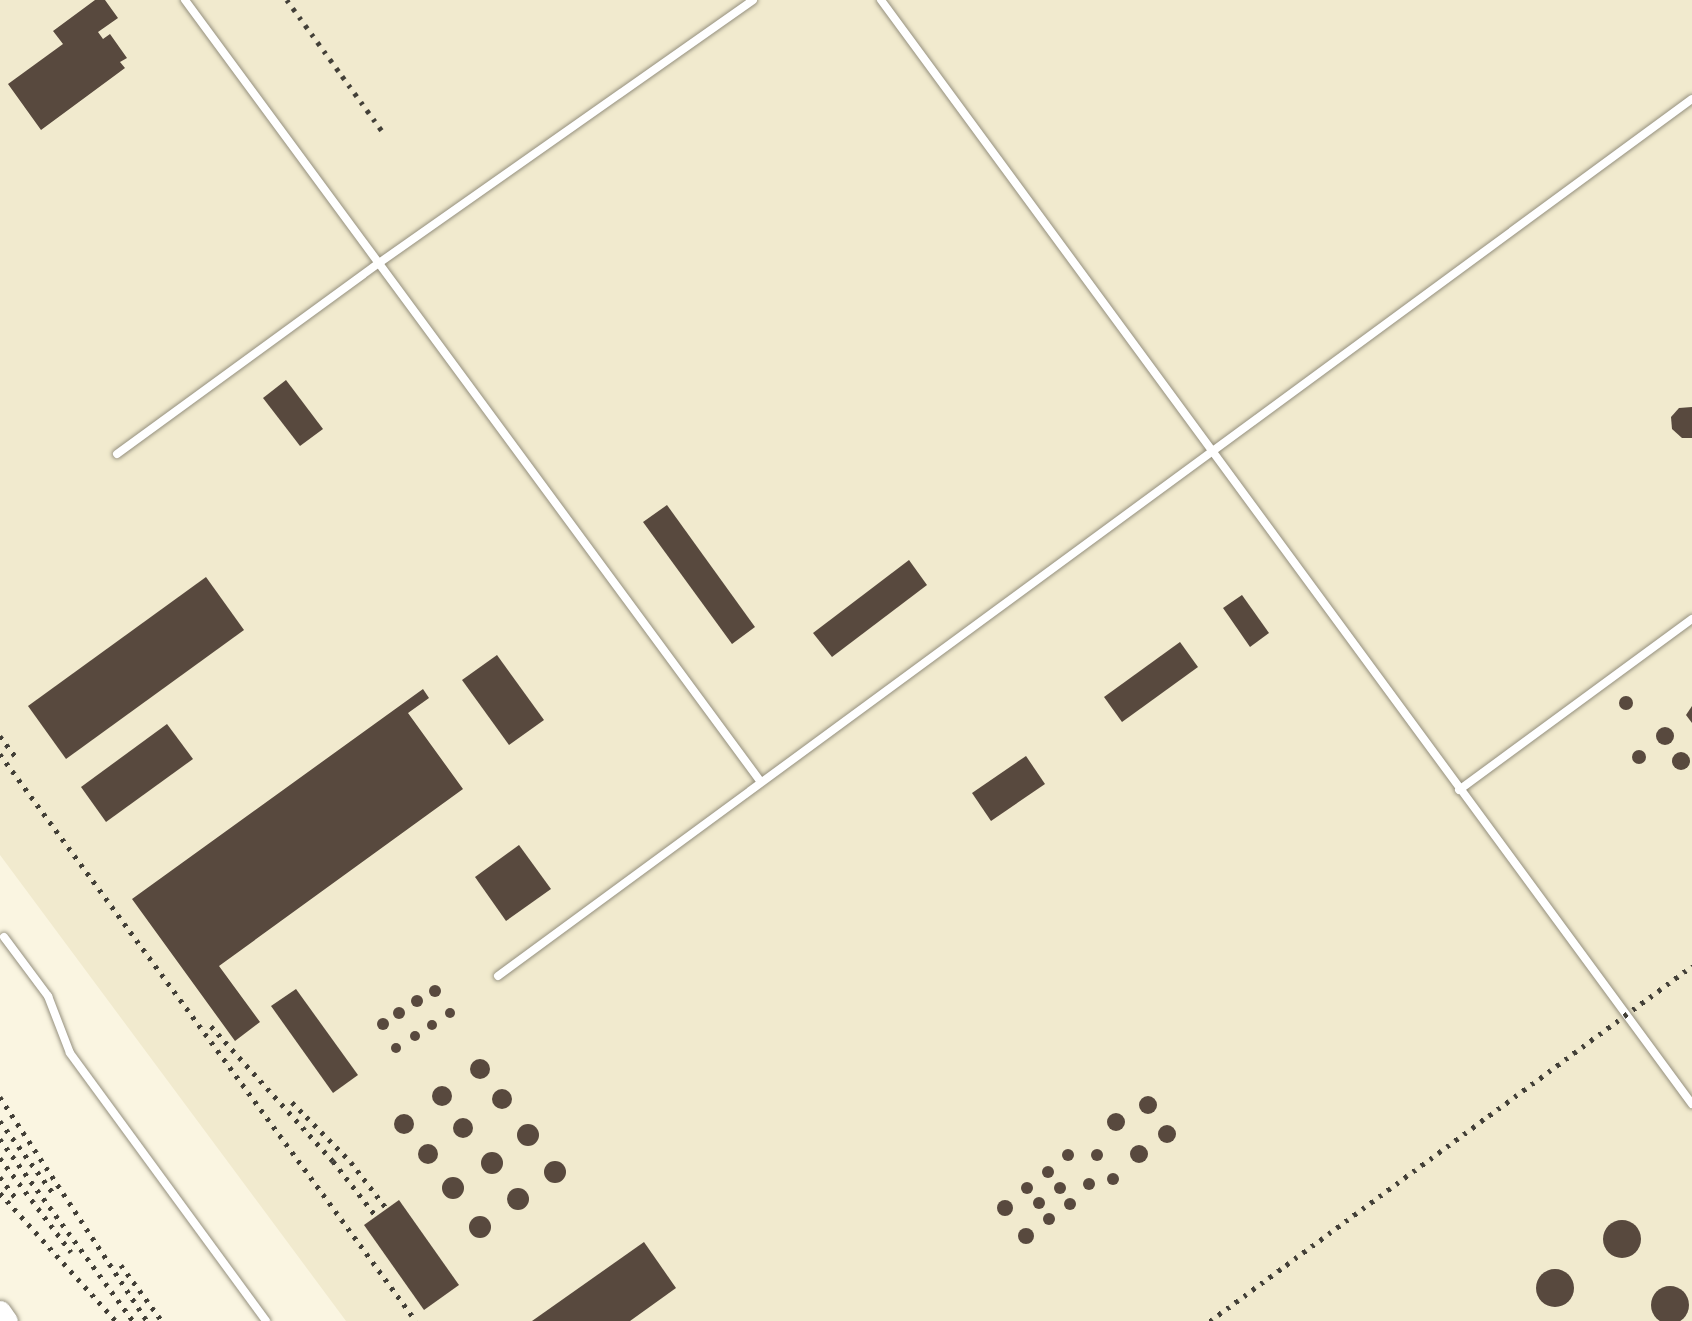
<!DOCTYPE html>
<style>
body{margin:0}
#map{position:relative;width:1692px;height:1321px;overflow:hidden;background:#faf5e1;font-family:"Work Sans",sans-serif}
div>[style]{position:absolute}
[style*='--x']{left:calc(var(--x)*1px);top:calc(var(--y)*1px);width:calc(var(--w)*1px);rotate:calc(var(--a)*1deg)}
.built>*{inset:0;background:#f1eace}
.building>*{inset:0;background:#58493e}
.round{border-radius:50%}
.roads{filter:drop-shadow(0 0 2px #95907e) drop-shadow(0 0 2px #95907e)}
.service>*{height:8px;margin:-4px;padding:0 4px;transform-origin:4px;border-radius:4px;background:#fff}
.tertiary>*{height:21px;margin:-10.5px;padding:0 10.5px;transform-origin:10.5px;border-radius:10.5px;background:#fff}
.rail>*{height:4.5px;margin-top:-2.25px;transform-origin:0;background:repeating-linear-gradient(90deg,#423f37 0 3.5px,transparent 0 10.5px)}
span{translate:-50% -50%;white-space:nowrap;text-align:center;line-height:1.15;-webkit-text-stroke:7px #fff;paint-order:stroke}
</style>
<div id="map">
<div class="built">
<i style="clip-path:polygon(0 0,1692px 0,1692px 1321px,346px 1321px,0 855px)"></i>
</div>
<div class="building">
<i style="clip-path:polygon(95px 0,105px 0,118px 18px,98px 32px,103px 39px,110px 34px,127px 58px,120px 62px,125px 68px,41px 130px,8px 84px,63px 44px,53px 31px)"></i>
<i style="clip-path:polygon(286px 380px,323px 429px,300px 446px,263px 398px)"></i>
<i style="clip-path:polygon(1692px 407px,1692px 438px,1682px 438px,1672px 429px,1671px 417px,1679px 408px)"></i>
<i style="clip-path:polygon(667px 505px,755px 627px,732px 644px,643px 522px)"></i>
<i style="clip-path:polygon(909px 560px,927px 585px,832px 657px,813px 633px)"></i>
<i style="clip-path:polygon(206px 577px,244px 630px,66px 759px,28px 706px)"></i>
<i style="clip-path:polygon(1242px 595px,1269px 633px,1250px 647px,1223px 608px)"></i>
<i style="clip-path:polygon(1180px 642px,1198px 667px,1122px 722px,1104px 697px)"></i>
<i style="clip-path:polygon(497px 655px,544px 720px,509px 745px,462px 680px)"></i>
<i style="clip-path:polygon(423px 689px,429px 698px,408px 713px,463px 789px,219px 966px,260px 1022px,235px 1041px,132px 899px)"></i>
<i class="round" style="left:1619px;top:696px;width:14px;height:14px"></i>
<i style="clip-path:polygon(1692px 706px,1692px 723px,1686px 715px)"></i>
<i style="clip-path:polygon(167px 724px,193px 759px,106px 822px,81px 787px)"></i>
<i class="round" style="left:1656px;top:727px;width:18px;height:18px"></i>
<i class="round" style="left:1632px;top:750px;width:14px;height:14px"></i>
<i class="round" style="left:1672px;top:752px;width:18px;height:18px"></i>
<i style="clip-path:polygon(1026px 756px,1045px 784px,991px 821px,972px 793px)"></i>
<i style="clip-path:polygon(519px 845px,551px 889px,506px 921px,475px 877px)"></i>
<i class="round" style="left:429px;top:985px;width:12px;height:12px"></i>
<i style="clip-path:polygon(296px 989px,358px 1075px,333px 1093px,271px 1006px)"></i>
<i class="round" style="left:411px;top:995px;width:12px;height:12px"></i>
<i class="round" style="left:393px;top:1007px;width:12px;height:12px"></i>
<i class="round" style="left:445px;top:1008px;width:10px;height:10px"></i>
<i class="round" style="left:377px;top:1018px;width:12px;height:12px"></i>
<i class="round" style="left:427px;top:1020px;width:10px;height:10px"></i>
<i class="round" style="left:410px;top:1031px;width:10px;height:10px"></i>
<i class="round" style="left:391px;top:1043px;width:10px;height:10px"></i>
<i class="round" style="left:470px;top:1059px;width:20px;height:20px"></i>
<i class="round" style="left:432px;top:1086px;width:20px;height:20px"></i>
<i class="round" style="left:492px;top:1089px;width:20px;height:20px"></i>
<i class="round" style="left:1139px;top:1096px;width:18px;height:18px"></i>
<i class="round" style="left:1107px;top:1113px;width:18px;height:18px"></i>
<i class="round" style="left:394px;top:1114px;width:20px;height:20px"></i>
<i class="round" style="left:453px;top:1118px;width:20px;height:20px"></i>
<i class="round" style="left:517px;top:1124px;width:22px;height:22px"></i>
<i class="round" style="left:1158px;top:1125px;width:18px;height:18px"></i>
<i class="round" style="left:418px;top:1144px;width:20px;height:20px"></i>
<i class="round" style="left:1130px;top:1145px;width:18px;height:18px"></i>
<i class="round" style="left:1062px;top:1149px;width:12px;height:12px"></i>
<i class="round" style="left:1091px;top:1149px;width:12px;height:12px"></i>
<i class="round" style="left:481px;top:1152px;width:22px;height:22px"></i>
<i class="round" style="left:544px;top:1161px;width:22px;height:22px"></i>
<i class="round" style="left:1042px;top:1166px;width:12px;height:12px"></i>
<i class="round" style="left:1107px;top:1173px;width:12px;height:12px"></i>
<i class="round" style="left:442px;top:1177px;width:22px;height:22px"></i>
<i class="round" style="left:1083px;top:1178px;width:12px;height:12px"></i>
<i class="round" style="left:1021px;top:1182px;width:12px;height:12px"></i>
<i class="round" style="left:1054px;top:1182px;width:12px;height:12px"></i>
<i class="round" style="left:507px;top:1188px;width:22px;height:22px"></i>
<i class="round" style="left:1033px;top:1197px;width:12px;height:12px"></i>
<i class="round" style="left:1064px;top:1198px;width:12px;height:12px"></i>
<i style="clip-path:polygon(399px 1200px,459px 1285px,424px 1310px,364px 1225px)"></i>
<i class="round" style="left:997px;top:1200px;width:16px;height:16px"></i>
<i class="round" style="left:1043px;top:1213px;width:12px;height:12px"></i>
<i class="round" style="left:469px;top:1216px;width:22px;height:22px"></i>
<i class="round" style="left:1603px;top:1220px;width:38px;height:38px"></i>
<i class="round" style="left:1018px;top:1228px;width:16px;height:16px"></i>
<i style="clip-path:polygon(644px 1242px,676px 1288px,630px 1321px,532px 1321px)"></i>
<i class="round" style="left:1536px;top:1269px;width:38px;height:38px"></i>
<i class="round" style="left:1651px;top:1286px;width:38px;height:38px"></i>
</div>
<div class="roads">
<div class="service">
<i style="--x:185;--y:0;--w:971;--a:53.63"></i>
<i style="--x:881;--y:0;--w:1370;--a:53.7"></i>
<i style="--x:117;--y:454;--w:324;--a:-36.1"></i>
<i style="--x:379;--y:263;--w:457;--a:-35.1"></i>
<i style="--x:1459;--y:790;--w:289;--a:-36.3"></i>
<i style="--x:4;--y:937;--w:74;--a:53.3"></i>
<i style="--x:48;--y:996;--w:61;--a:68.9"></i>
<i style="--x:70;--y:1053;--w:332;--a:53.8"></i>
<i style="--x:498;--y:976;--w:1481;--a:-36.3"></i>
</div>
<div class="tertiary">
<i style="--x:0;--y:1311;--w:12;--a:55"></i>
</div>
</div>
<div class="rail">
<i style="--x:287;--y:0;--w:163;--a:54"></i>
<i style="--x:0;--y:736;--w:30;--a:53"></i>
<i style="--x:0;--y:754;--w:703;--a:53.73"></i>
<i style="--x:211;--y:1026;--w:182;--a:47.9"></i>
<i style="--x:333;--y:1161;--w:70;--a:52"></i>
<i style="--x:0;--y:1097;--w:268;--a:56.7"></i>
<i style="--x:292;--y:1102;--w:84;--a:45.5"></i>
<i style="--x:351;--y:1162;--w:59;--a:52.5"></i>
<i style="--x:0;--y:1121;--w:94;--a:53.6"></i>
<i style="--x:0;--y:1139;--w:225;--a:53.8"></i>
<i style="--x:0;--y:1158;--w:118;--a:52.9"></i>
<i style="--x:0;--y:1177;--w:26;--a:53"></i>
<i style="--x:0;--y:1193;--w:173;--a:47.8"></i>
<i style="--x:121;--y:1265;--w:69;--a:53.8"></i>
<i style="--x:1210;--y:1321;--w:599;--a:-36.37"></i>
</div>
</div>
